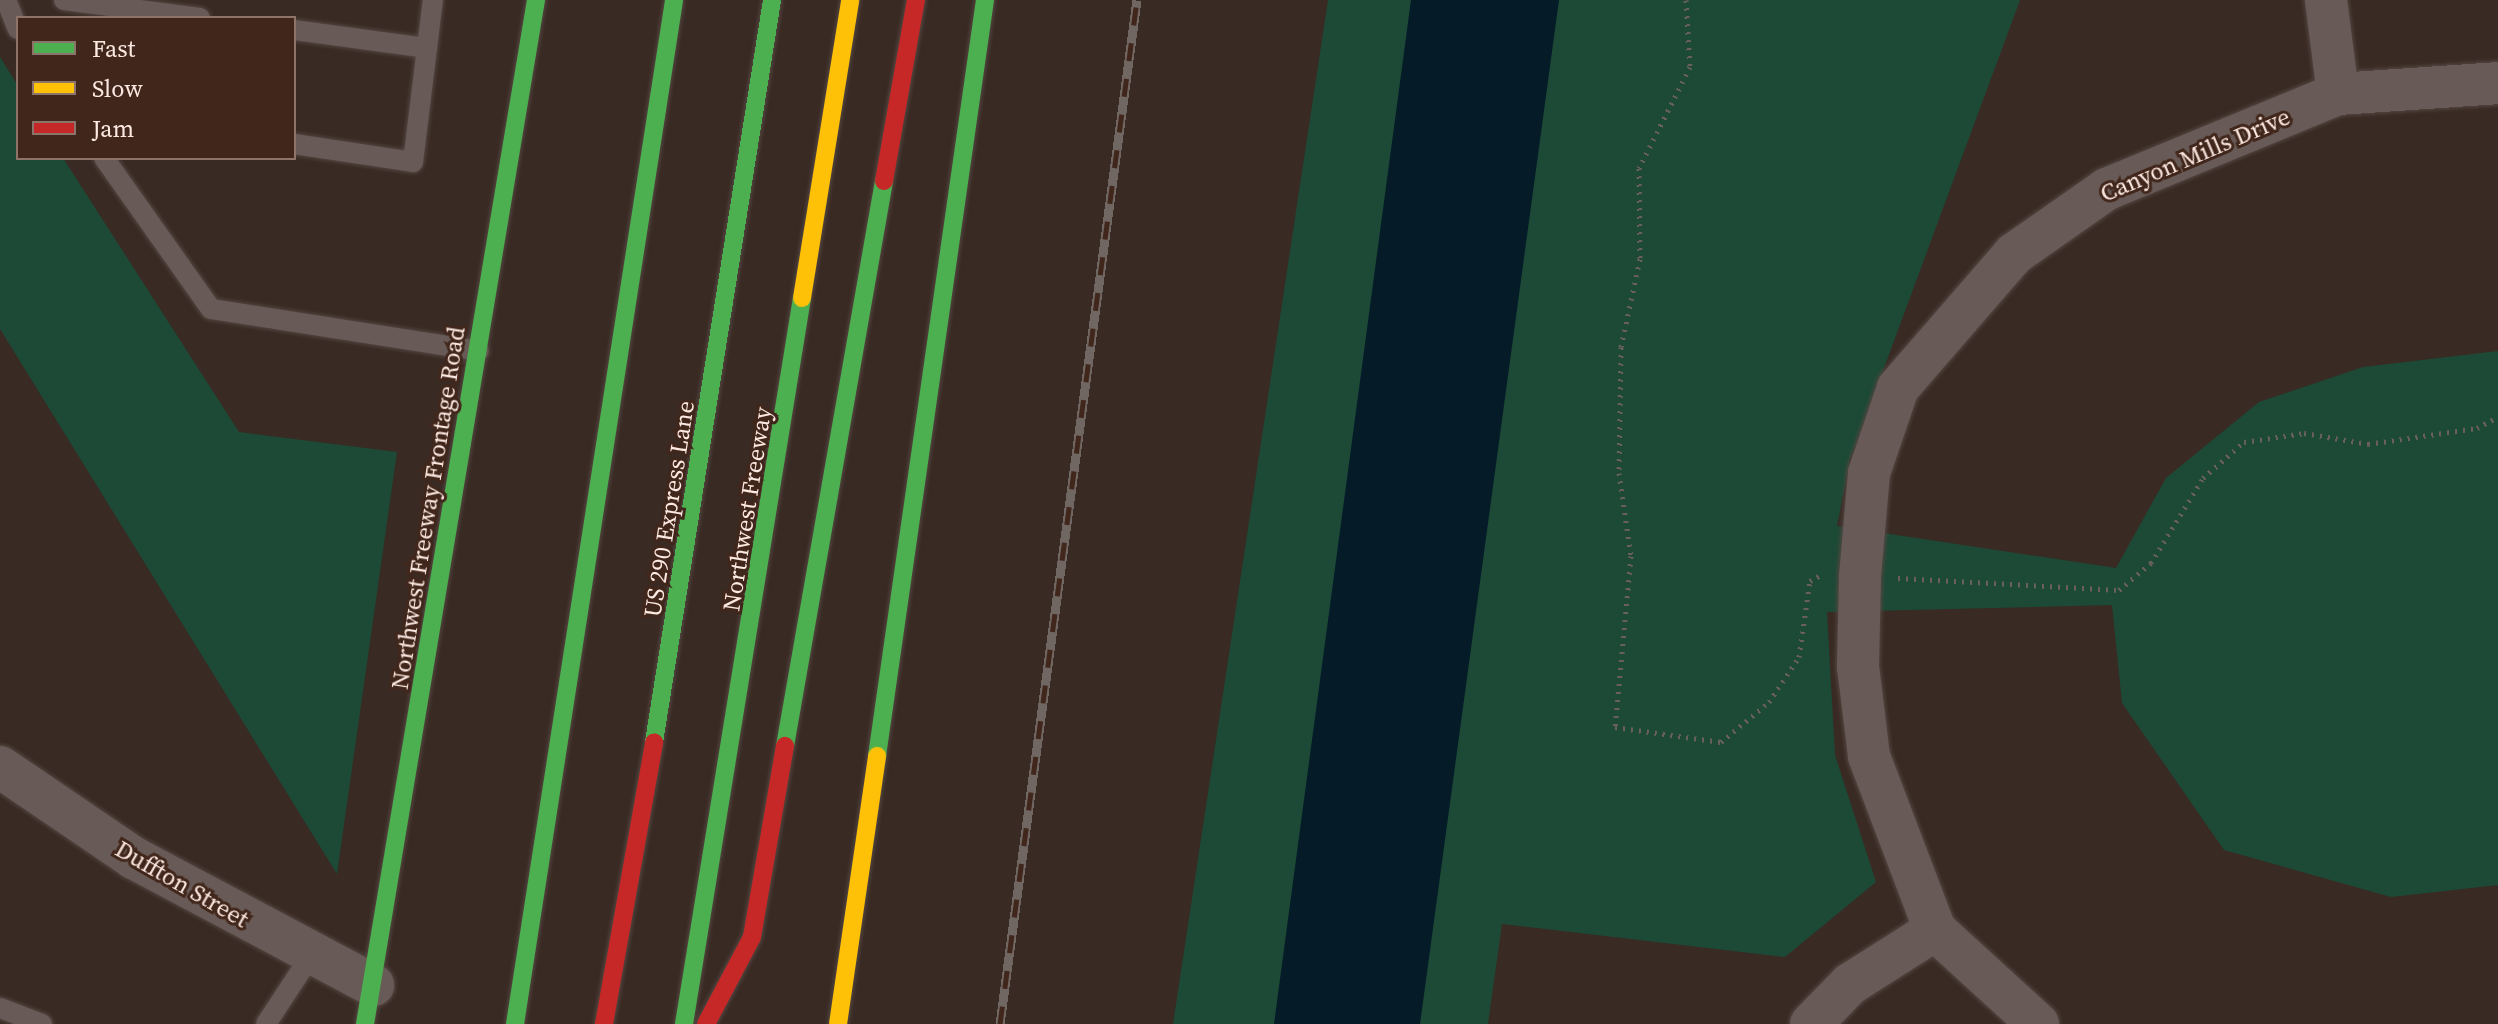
<!DOCTYPE html>
<style>
body{margin:0}
#map{position:relative;width:2498px;height:1024px;overflow:hidden;background:#392a23;font-family:"Source Serif 4",serif}
div>[style]{position:absolute}
[style*='--x']{left:calc(var(--x)*1px);top:calc(var(--y)*1px);width:calc(var(--w)*1px);rotate:calc(var(--a)*1deg)}
.green>*{inset:0;background:#1c4a36}
.water>*{inset:0;background:#051b28}
.path>*{height:5px;margin-top:-2.5px;transform-origin:0;background:repeating-linear-gradient(90deg,#6a605b 0 2px,transparent 0 8px)}
.roads{filter:drop-shadow(0 0 2px #534641) drop-shadow(0 0 2px #534641)}
.lane>*{height:20px;margin:-10px;padding:0 10px;transform-origin:10px;border-radius:10px;background:#685b57}
.street>*{height:42px;margin:-21px;padding:0 21px;transform-origin:21px;border-radius:21px;background:#685b57}
.fast>*{height:18px;margin:-9px;padding:0 9px;transform-origin:9px;border-radius:9px;background:#4caf50}
.slow>*{height:18px;margin:-9px;padding:0 9px;transform-origin:9px;border-radius:9px;background:#ffc107}
.jam>*{height:18px;margin:-9px;padding:0 9px;transform-origin:9px;border-radius:9px;background:#c62828}
.rail>*{height:9px;margin-top:-4.5px;transform-origin:0;background:repeating-linear-gradient(90deg,#41261b 0 18px,#706662 0 36px);box-sizing:border-box;border-block:2px solid #706662}
span{translate:-50% -50%;white-space:nowrap;text-align:center;line-height:1.15;-webkit-text-stroke:6px #41261b;paint-order:stroke}
.street-label{font-size:24px;color:#fce9e2}
.legend{position:absolute;left:16px;top:16px;width:280px;height:144px;box-sizing:border-box;background:#41261b;border:2px solid #8c746b;margin:0;padding:10px 14px;list-style:none;font-size:24px;color:#fce9e2}
.legend li{display:flex;align-items:center;gap:16px;height:40px}
.legend b{width:40px;border:2px solid #8c746b}
</style>
<div id="map">
<div class="green">
<i style="clip-path:polygon(1328px 0,2020px 0,1850px 460px,1837px 526px,2116px 568px,2166px 478px,2259px 402px,2363px 367px,2498px 351px,2498px 885px,2391px 897px,2224px 850px,2122px 703px,2112px 605px,1827px 612px,1835px 755px,1876px 882px,1785px 957px,1502px 924px,1488px 1024px,1173px 1024px)"></i>
<i style="clip-path:polygon(0 57px,18px 86px,18px 158px,63px 158px,239px 432px,397px 452px,337px 874px,0 329px)"></i>
</div>
<div class="water">
<i style="clip-path:polygon(1411px 0,1559px 0,1420px 1024px,1274px 1024px)"></i>
</div>
<div class="path">
<i style="--x:1686;--y:0;--w:67;--a:86.6"></i>
<i style="--x:1690;--y:67;--w:113;--a:116.8"></i>
<i style="--x:1639;--y:168;--w:91;--a:89.4"></i>
<i style="--x:1640;--y:259;--w:90;--a:102.2"></i>
<i style="--x:1621;--y:347;--w:126;--a:90.9"></i>
<i style="--x:1619;--y:473;--w:84;--a:81.8"></i>
<i style="--x:1631;--y:556;--w:172;--a:95.3"></i>
<i style="--x:1615;--y:727;--w:107;--a:8.1"></i>
<i style="--x:1721;--y:742;--w:62;--a:-39.8"></i>
<i style="--x:1769;--y:702;--w:54;--a:-56.3"></i>
<i style="--x:1799;--y:657;--w:77;--a:-81.8"></i>
<i style="--x:1810;--y:581;--w:13;--a:-29"></i>
<i style="--x:1898;--y:578;--w:221;--a:3.1"></i>
<i style="--x:2119;--y:590;--w:42;--a:-40.2"></i>
<i style="--x:2151;--y:563;--w:100;--a:-58.5"></i>
<i style="--x:2203;--y:478;--w:55;--a:-41.3"></i>
<i style="--x:2244;--y:442;--w:61;--a:-8.5"></i>
<i style="--x:2304;--y:433;--w:65;--a:9.8"></i>
<i style="--x:2368;--y:444;--w:110;--a:-8.4"></i>
<i style="--x:2477;--y:428;--w:24;--a:-28"></i>
</div>
<div class="roads">
<div class="lane">
<i style="--x:6;--y:0;--w:31;--a:68"></i>
<i style="--x:64;--y:0;--w:137;--a:7.5"></i>
<i style="--x:294;--y:30;--w:134;--a:7.7"></i>
<i style="--x:294;--y:144;--w:120;--a:8.6"></i>
<i style="--x:413;--y:162;--w:163;--a:-83"></i>
<i style="--x:104;--y:158;--w:185;--a:54.7"></i>
<i style="--x:211;--y:309;--w:271;--a:8.9"></i>
<i style="--x:0;--y:1008;--w:45;--a:20.9"></i>
<i style="--x:266;--y:1024;--w:80;--a:-56.7"></i>
</div>
<div class="street">
<i style="--x:2326;--y:0;--w:95;--a:82.7"></i>
<i style="--x:0;--y:767;--w:162;--a:34.2"></i>
<i style="--x:134;--y:858;--w:271;--a:28"></i>
<i style="--x:1811;--y:1024;--w:56;--a:-45.7"></i>
<i style="--x:1850;--y:984;--w:101;--a:-32.4"></i>
<i style="--x:2038;--y:1024;--w:139;--a:-137.6"></i>
<i style="--x:1935;--y:930;--w:186;--a:-110.8"></i>
<i style="--x:1869;--y:756;--w:91;--a:-97"></i>
<i style="--x:1858;--y:666;--w:90;--a:-88.7"></i>
<i style="--x:1860;--y:576;--w:103;--a:-85"></i>
<i style="--x:1869;--y:473;--w:90;--a:-71.2"></i>
<i style="--x:1898;--y:388;--w:177;--a:-49.1"></i>
<i style="--x:2014;--y:254;--w:113;--a:-35"></i>
<i style="--x:2107;--y:189;--w:250;--a:-22.4"></i>
<i style="--x:2338;--y:94;--w:160;--a:-3.9"></i>
</div>
<div class="fast">
<i style="--x:654;--y:742;--w:751;--a:-80.96"></i>
<i style="--x:785;--y:746;--w:574;--a:-80.06"></i>
<i style="--x:877;--y:756;--w:764;--a:-81.87"></i>
<i style="--x:365;--y:1024;--w:1038;--a:-80.52"></i>
<i style="--x:515;--y:1024;--w:1036;--a:-81.17"></i>
<i style="--x:684;--y:1024;--w:736;--a:-80.77"></i>
</div>
<div class="slow">
<i style="--x:802;--y:298;--w:302;--a:-80.8"></i>
<i style="--x:838;--y:1024;--w:271;--a:-81.7"></i>
</div>
<div class="jam">
<i style="--x:884;--y:181;--w:184;--a:-80"></i>
<i style="--x:604;--y:1024;--w:286;--a:-79.9"></i>
<i style="--x:706;--y:1024;--w:98;--a:-62.1"></i>
<i style="--x:752;--y:937;--w:194;--a:-80.2"></i>
</div>
</div>
<div class="rail">
<i style="--x:1000;--y:1024;--w:1033;--a:-82.38"></i>
</div>
<div class="street-label">
<span style="left:2195px;top:155px;rotate:-23deg">Canyon Mills Drive</span>
<span style="left:428px;top:508px;rotate:-81deg">Northwest Freeway Frontage Road</span>
<span style="left:669px;top:509px;rotate:-81deg">US 290 Express Lane</span>
<span style="left:747px;top:509px;rotate:-81deg">Northwest Freeway</span>
<span style="left:182px;top:884px;rotate:30deg">Duffton Street</span>
</div>
<ul class="legend">
<li><b style="height:10px;background:#4caf50"></b>Fast</li>
<li><b style="height:10px;background:#ffc107"></b>Slow</li>
<li><b style="height:10px;background:#c62828"></b>Jam</li>
</ul>
</div>
